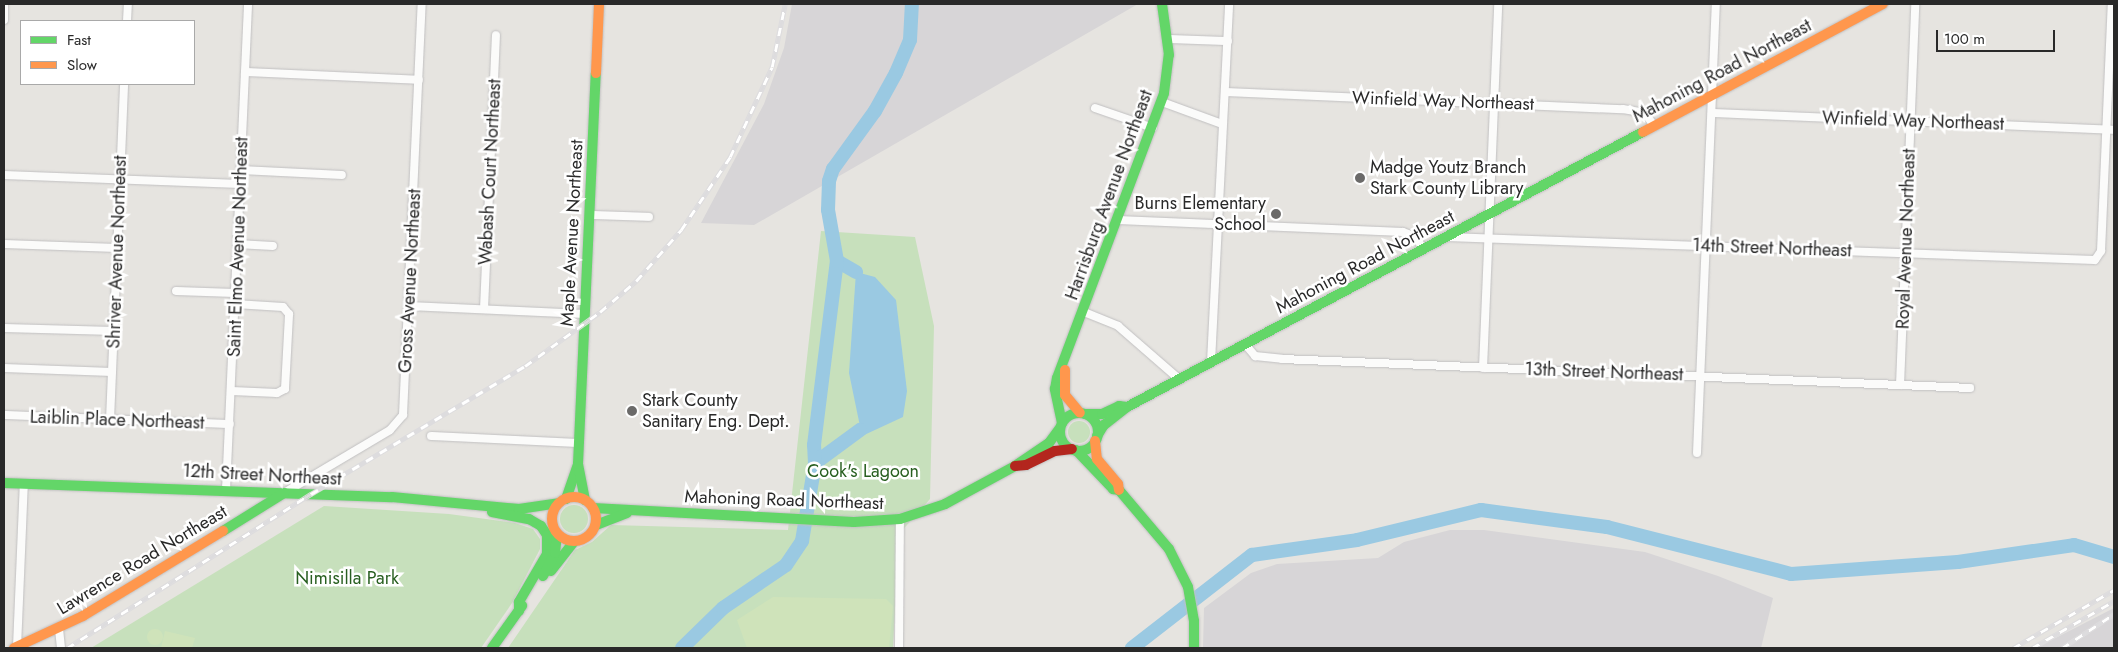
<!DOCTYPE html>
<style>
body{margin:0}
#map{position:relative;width:2118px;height:652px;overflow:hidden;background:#e6e4e0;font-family:Jost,sans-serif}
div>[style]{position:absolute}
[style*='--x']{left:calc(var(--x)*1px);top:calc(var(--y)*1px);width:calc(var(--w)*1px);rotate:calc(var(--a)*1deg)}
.industrial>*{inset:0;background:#d7d5d7}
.green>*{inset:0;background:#c7e0bc}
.round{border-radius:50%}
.pitch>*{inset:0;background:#cfe3ba}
.water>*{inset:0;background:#9ac9e2}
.river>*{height:14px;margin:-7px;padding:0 7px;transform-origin:7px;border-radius:7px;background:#9ac9e2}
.roads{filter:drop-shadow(0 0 1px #c1c0c1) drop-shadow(0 0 1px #c1c0c1)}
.street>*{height:8px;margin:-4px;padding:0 4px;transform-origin:4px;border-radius:4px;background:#fbfbfa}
.fast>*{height:10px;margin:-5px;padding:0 5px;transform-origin:5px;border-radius:5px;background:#63d668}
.fast>.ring{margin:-5px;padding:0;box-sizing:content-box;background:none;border:10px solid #63d668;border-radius:50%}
.slow>*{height:10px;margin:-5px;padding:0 5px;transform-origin:5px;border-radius:5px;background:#ff974d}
.slow>.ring{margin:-5px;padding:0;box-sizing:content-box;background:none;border:10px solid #ff974d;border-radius:50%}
.jam>*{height:10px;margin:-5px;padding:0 5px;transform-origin:5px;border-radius:5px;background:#b3261e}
.rail>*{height:4.5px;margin-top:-2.25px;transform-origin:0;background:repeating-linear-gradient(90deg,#fff 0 8px,#dddcde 0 16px);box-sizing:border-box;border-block:1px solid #dddcde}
.dots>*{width:14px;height:14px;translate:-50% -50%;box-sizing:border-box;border:2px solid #fff;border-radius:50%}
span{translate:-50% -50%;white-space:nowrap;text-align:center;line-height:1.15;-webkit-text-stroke:5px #fff;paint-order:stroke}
.street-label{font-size:18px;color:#292929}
.poi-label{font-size:18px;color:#292929}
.left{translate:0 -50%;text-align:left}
.right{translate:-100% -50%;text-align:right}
.park-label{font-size:18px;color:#285f20}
.frame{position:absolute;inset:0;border:5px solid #292929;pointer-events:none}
.legend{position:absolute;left:20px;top:20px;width:175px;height:65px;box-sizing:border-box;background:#fff;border:1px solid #a9a9a9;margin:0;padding:6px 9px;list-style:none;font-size:15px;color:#292929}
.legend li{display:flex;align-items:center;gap:10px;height:25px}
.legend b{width:25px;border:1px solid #a9a9a9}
.scale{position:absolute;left:1936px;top:30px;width:119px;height:22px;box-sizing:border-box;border:2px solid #292929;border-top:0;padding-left:6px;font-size:15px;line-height:18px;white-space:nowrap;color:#292929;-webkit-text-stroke:4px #fff;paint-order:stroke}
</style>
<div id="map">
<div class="industrial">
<i style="clip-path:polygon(792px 4px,1138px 4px,754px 225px,701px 223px,764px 104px,784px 48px)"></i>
<i style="clip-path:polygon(1450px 530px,1484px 530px,1645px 552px,1718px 576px,1773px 598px,1761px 648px,1203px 648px,1204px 608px,1251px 573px,1277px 564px,1378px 558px,1404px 542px)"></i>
<i style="clip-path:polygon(2114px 608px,2114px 648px,2036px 648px)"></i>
</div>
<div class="green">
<i style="clip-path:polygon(821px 231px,915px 237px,934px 326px,930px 499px,899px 534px,893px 648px,508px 648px,575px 550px,592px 542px,611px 525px,788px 530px)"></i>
<i class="round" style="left:1068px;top:421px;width:22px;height:22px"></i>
<i class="round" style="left:560px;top:505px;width:28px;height:28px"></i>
<i style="clip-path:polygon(324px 506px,449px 514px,515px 523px,533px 529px,540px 539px,540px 549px,512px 603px,481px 648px,91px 648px)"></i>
</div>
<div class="pitch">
<i style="clip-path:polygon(773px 597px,886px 599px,893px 606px,889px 648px,747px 648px,737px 620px)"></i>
<i class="round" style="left:147px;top:629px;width:16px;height:16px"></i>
<i style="clip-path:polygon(165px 631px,195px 638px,192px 648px,161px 648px)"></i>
</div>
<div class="water">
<i style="clip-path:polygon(856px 272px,875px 277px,896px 300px,907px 391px,903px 417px,862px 436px,849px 373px)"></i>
</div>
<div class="river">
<i style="--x:837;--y:261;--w:22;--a:30"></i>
<i style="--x:815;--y:463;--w:56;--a:-36.3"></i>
<i style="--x:682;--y:648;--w:57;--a:-44.3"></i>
<i style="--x:723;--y:608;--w:76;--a:-34.3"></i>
<i style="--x:786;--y:565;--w:29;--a:-56"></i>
<i style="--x:802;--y:541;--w:79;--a:-80.5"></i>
<i style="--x:815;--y:463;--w:18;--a:-93"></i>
<i style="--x:814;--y:445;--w:185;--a:-82.9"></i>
<i style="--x:837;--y:261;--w:52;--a:-100"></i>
<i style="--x:828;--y:210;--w:29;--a:-88"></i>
<i style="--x:829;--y:181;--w:13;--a:-72"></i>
<i style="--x:833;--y:169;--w:72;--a:-54.1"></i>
<i style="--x:875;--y:111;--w:43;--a:-61.1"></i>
<i style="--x:896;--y:73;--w:36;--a:-67"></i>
<i style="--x:910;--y:40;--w:36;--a:-87"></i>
<i style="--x:1132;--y:648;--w:152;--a:-37.8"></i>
<i style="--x:1252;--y:555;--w:106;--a:-8.1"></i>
<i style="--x:1357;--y:540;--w:128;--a:-13.6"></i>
<i style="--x:1481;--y:510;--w:127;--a:7.7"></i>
<i style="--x:1607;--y:527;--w:190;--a:14.3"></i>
<i style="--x:1791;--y:574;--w:167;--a:-4.1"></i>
<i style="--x:1958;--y:562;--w:117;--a:-8.3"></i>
<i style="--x:2074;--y:545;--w:42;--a:16.7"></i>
</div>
<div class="roads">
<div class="street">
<i style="--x:4;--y:20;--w:16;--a:-90"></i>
<i style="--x:127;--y:21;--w:17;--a:-87"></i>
<i style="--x:1167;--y:39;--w:61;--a:1.9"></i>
<i style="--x:245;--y:72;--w:174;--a:2.6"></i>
<i style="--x:1226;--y:92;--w:397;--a:2.5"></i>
<i style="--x:1623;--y:109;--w:22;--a:10"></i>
<i style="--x:1645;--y:113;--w:16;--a:55"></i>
<i style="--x:1162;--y:102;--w:64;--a:20.1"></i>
<i style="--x:1095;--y:108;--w:61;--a:19"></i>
<i style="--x:1712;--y:113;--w:402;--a:2.4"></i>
<i style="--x:241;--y:170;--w:101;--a:2.8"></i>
<i style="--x:4;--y:175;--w:236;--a:2.2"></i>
<i style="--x:590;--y:215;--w:59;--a:1.9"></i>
<i style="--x:1118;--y:220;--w:285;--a:2.4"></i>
<i style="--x:1403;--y:232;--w:14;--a:21"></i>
<i style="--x:1416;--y:237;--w:14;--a:60"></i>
<i style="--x:1447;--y:237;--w:648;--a:2.03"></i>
<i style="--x:2095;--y:260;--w:11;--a:-56"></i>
<i style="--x:2101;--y:251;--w:247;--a:-87.5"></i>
<i style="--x:4;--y:244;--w:113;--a:2"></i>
<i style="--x:237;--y:244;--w:36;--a:3"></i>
<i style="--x:176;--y:291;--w:59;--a:1.9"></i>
<i style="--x:409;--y:306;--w:176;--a:2.6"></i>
<i style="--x:484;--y:309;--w:274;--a:-87.5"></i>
<i style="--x:1084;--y:312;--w:37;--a:22"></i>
<i style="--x:1118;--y:326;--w:81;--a:41"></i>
<i style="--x:4;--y:328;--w:110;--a:1.6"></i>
<i style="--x:1245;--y:344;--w:16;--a:50"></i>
<i style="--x:1255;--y:356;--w:27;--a:6"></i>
<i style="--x:1282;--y:359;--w:689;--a:2.41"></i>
<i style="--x:1211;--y:362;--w:358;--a:-87.1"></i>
<i style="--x:4;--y:368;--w:108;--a:2.1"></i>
<i style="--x:1483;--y:368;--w:364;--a:-87.6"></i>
<i style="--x:1900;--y:385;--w:381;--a:-87.7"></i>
<i style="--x:232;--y:391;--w:45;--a:2.5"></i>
<i style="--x:277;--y:393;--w:9;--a:-27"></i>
<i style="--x:285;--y:389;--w:75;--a:-86.9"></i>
<i style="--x:289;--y:314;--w:9;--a:-131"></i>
<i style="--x:283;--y:307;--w:48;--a:-176.4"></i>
<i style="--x:4;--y:415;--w:226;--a:2.3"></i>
<i style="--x:110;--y:420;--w:336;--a:-87.6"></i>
<i style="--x:431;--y:436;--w:148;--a:2.7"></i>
<i style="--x:1697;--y:453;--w:449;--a:-87.6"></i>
<i style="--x:226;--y:490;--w:486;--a:-87.4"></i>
<i style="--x:284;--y:493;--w:123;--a:-30.7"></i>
<i style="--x:390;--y:430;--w:20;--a:-49"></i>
<i style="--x:403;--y:415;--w:411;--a:-87.4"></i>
<i style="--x:59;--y:629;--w:19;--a:84"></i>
<i style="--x:17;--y:647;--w:164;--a:-87.6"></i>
<i style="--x:899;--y:648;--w:129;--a:-89.6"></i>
</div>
<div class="fast">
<i class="ring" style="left:1060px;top:413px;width:28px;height:28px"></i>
<i style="--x:1085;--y:414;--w:17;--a:0"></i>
<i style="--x:1102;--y:414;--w:19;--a:-25"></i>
<i style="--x:1119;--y:406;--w:8;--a:7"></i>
<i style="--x:1062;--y:423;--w:35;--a:-102"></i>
<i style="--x:1055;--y:389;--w:11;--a:-80"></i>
<i style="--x:1057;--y:378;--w:304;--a:-69.4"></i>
<i style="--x:1164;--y:93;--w:38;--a:-83"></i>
<i style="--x:1169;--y:55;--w:51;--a:-97.8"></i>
<i style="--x:1097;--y:436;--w:13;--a:-58"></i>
<i style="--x:1104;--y:425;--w:29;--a:-38"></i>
<i style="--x:1127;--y:407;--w:585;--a:-28.06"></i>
<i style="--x:1076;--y:450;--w:54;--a:46.5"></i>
<i style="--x:1113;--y:489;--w:6;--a:9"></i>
<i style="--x:1119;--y:490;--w:77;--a:49.7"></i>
<i style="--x:1169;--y:549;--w:42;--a:63.4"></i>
<i style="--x:1188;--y:587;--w:35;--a:80"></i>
<i style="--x:1194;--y:621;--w:27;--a:90"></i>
<i style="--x:4;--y:483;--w:388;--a:2.1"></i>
<i style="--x:392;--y:497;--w:128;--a:5.4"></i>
<i style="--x:519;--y:509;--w:40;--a:-8.5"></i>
<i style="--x:566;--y:499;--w:37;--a:-71"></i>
<i style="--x:585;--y:500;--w:37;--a:-101"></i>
<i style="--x:578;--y:464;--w:391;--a:-87.4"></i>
<i style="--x:593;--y:508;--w:261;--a:3.1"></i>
<i style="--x:854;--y:522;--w:46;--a:-3.7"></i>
<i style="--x:900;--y:519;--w:47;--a:-18.4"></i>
<i style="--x:945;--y:504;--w:80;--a:-28.5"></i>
<i style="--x:1015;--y:466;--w:41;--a:-34.1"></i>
<i style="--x:1049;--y:443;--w:19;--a:-54"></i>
<i style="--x:492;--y:512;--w:38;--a:11"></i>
<i style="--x:529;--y:519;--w:14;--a:30"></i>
<i style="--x:541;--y:526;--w:11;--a:56"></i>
<i style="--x:547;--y:535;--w:19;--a:90"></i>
<i style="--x:547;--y:554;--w:56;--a:120.3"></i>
<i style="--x:519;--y:602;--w:9;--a:90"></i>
<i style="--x:596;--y:525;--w:33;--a:-21"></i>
<i style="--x:223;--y:531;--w:72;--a:-31.9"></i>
<i style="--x:551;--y:571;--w:37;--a:-52"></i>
<i style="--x:543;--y:576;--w:26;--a:-62"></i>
<i style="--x:555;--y:553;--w:19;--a:-84"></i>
<i style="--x:492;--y:648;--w:52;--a:-54.5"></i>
</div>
<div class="slow">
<i style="--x:596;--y:73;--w:69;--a:-87.5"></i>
<i style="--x:1643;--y:132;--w:272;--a:-28.1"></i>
<i style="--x:1065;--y:370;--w:25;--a:90"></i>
<i style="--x:1065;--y:395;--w:23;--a:50"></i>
<i style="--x:1095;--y:441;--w:18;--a:84"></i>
<i style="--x:1097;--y:459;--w:33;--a:50"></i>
<i style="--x:1118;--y:484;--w:6;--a:81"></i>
<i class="ring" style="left:552px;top:497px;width:34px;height:34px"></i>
<i style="--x:14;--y:648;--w:76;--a:-24.9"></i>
<i style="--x:83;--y:616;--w:164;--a:-31.3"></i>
</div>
<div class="jam">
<i style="--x:1015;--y:466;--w:11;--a:-5"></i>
<i style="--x:1026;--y:465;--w:32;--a:-26"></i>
<i style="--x:1055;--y:451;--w:17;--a:-7"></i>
</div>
</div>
<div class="rail">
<i style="--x:67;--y:648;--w:289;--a:-32.3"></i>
<i style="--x:311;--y:494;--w:249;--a:-30.9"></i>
<i style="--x:525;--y:366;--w:92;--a:-35.8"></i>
<i style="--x:600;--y:312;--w:48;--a:-40.7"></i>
<i style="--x:636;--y:281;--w:68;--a:-48.6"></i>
<i style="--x:681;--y:230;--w:88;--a:-56.1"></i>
<i style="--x:730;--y:157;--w:99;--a:-65"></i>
<i style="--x:772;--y:67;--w:64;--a:-78.3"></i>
<i style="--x:2013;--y:648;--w:116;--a:-29.9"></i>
<i style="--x:2032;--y:648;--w:95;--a:-29.8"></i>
<i style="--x:2062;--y:648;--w:62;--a:-33.2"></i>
</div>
<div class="dots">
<i style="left:1360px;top:178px;background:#6b6a69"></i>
<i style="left:1276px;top:214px;background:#6b6a69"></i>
<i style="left:632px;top:411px;background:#6b6a69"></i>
</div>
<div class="street-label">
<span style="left:1722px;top:71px;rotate:-28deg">Mahoning Road Northeast</span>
<span style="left:1443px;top:101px;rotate:2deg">Winfield Way Northeast</span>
<span style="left:1913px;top:121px;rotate:2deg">Winfield Way Northeast</span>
<span style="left:490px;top:172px;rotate:-87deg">Wabash Court Northeast</span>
<span style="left:1109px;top:195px;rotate:-70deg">Harrisburg Avenue Northeast</span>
<span style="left:572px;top:233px;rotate:-87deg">Maple Avenue Northeast</span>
<span style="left:1906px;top:239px;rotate:-88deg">Royal Avenue Northeast</span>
<span style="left:238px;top:247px;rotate:-88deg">Saint Elmo Avenue Northeast</span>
<span style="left:1772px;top:248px;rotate:2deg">14th Street Northeast</span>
<span style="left:117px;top:252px;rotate:-88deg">Shriver Avenue Northeast</span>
<span style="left:1365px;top:262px;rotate:-28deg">Mahoning Road Northeast</span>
<span style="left:410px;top:281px;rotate:-87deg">Gross Avenue Northeast</span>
<span style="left:1604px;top:372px;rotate:2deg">13th Street Northeast</span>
<span style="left:117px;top:420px;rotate:2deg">Laiblin Place Northeast</span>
<span style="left:262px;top:475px;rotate:3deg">12th Street Northeast</span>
<span style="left:784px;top:500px;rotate:2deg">Mahoning Road Northeast</span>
<span style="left:142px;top:560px;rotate:-31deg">Lawrence Road Northeast</span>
</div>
<div class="poi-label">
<span class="left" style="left:1370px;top:178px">Madge Youtz Branch<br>Stark County Library</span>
<span class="right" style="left:1266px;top:214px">Burns Elementary<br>School</span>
<span class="left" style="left:642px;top:411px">Stark County<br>Sanitary Eng. Dept.</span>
</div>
<div class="park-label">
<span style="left:863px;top:471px">Cook's Lagoon</span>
<span style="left:347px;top:578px">Nimisilla Park</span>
</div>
<div class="frame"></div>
<ul class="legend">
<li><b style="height:6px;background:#63d668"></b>Fast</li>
<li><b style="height:6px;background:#ff974d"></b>Slow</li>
</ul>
<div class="scale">100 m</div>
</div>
